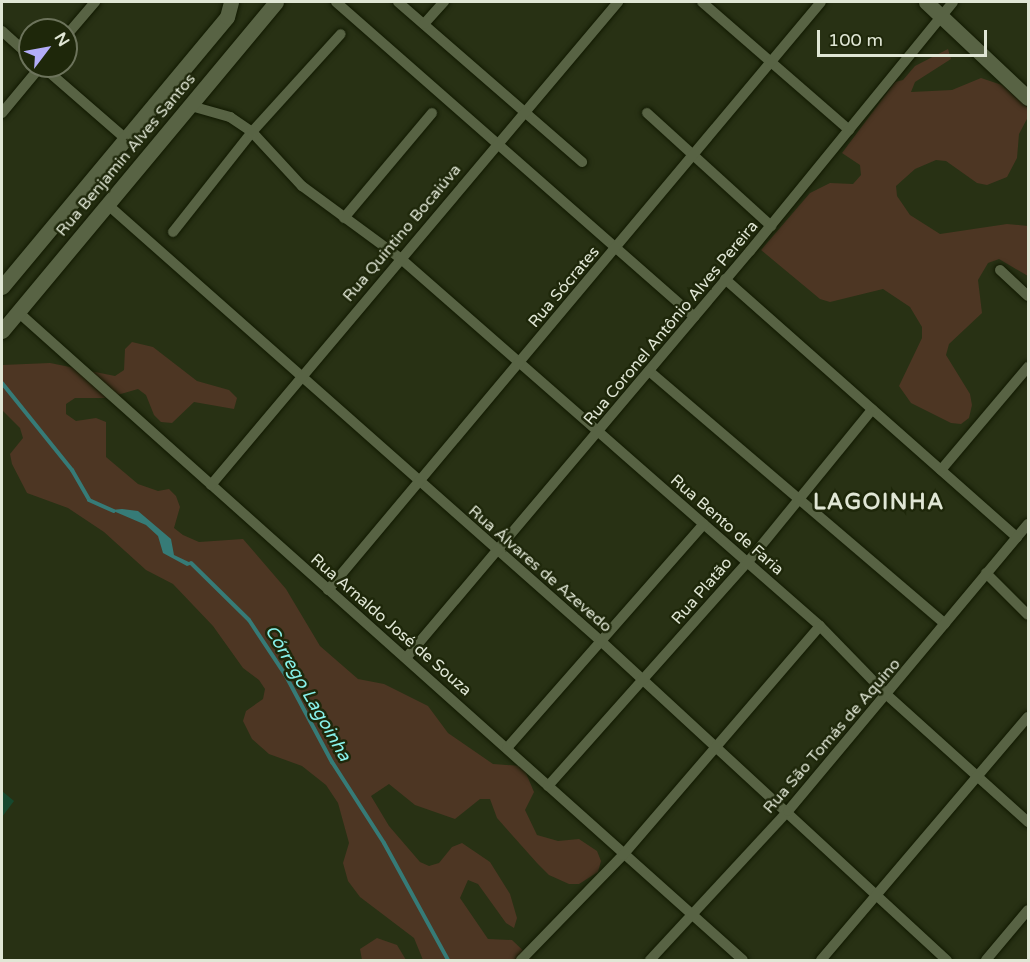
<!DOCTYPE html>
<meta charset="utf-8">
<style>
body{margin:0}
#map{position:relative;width:1030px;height:962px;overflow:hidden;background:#283114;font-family:"Varela Round",sans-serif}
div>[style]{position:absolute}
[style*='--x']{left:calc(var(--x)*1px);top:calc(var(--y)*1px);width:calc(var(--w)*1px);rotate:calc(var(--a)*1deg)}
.green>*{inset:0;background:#4d3623}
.water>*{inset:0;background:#367b77}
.stream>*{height:4px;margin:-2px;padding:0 2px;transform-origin:2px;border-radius:2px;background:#367b77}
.building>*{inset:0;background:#17482e}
.roads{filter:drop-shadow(0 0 2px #111900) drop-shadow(0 0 2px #111900)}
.street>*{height:10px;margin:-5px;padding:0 5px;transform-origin:5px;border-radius:5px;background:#586344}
.secondary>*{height:15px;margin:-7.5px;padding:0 7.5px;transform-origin:7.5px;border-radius:7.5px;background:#586344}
span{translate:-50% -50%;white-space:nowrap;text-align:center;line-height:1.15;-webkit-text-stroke:5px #1e270a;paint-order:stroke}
.street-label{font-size:16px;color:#e0e6d5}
.water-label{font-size:18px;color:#88f2eb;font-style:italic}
.district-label{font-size:22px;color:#e0e6d5;font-weight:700;letter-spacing:1.5px}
.frame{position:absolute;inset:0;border:3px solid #e0e6d5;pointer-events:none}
.north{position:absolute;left:18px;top:18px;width:60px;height:60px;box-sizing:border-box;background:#1e270a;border:2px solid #6c735b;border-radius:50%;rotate:58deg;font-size:16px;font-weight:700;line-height:24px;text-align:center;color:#e0e6d5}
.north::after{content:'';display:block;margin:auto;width:21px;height:27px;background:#b3adf9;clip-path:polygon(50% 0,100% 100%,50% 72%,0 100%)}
.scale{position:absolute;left:817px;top:30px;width:170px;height:27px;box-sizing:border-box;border:3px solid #e0e6d5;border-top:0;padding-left:8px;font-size:18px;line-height:21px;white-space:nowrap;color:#e0e6d5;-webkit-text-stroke:4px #1e270a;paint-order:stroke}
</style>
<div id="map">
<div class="green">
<i style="clip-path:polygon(948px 49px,951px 59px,915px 82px,911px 92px,952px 90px,981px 78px,1002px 85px,1028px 108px,1028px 117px,1019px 134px,1017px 158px,1007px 177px,987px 185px,977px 183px,946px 161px,936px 160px,915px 169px,896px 186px,897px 196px,910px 215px,940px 234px,1007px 224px,1028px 226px,1028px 276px,999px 259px,988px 263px,978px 280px,982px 313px,949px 344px,946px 355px,970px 394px,972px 405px,969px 418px,961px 424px,951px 423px,911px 403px,899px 386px,922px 338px,922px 327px,910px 307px,883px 289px,830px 302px,820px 299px,761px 250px,810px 193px,830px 183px,853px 184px,861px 175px,860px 165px,842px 153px,895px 82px,903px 80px,915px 66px)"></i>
<i style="clip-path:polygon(132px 342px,153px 347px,197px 381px,229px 390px,237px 398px,234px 409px,194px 402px,172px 423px,161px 422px,154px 415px,146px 395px,138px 389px,107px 398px,75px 398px,66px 404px,66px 414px,76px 421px,96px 418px,106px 422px,106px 457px,138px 484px,158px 491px,169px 489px,176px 496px,180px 507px,174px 528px,183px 535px,199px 542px,243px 539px,286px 589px,320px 646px,358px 679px,384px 684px,428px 706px,448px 733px,493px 764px,523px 766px,534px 792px,525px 810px,537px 835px,558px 841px,579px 839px,597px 851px,601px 861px,598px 872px,579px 884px,569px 884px,549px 875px,537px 863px,497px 818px,490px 799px,480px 799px,455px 819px,415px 805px,389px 784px,371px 796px,389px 826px,420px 862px,429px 866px,439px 863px,452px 847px,462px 843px,490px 862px,510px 894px,517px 918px,514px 928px,506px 923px,478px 884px,468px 880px,460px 898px,488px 939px,512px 940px,533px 960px,423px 960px,414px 938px,360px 897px,348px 881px,343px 863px,349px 843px,338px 803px,326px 785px,302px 766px,269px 754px,252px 739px,243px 721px,246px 711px,263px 699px,265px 689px,259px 680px,243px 668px,213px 626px,173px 584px,146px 570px,104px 532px,68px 508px,27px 493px,12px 464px,10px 454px,23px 438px,20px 428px,2px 410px,2px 365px,50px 363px,115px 376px,124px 370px,125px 349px)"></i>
<i style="clip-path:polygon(377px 938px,397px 945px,406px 960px,362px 960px,360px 949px)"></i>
</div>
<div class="water">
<i style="clip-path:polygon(122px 509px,138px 511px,171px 539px,174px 555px,193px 564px,187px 566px,163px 553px,158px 536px,146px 525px,111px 510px)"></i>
</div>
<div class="stream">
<i style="--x:2;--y:383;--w:112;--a:51.2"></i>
<i style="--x:72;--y:470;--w:34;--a:60"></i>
<i style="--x:89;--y:500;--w:27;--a:24"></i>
<i style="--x:191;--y:563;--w:81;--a:44.5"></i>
<i style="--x:249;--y:620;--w:67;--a:56.5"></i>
<i style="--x:286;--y:676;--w:98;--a:61.9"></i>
<i style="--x:332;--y:762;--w:96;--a:57.3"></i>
<i style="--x:384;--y:843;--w:133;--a:61.3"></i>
</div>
<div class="building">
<i style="clip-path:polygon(2px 791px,14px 801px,2px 817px)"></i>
</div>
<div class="roads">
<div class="street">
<i style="--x:336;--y:2;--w:477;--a:41.3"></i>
<i style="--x:398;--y:2;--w:244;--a:41"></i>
<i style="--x:702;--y:2;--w:195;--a:41"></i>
<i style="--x:424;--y:24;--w:30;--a:-48"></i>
<i style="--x:2;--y:31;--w:38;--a:42"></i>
<i style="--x:66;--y:36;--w:45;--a:-49.5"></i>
<i style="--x:42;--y:66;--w:113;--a:41"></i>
<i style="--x:191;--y:106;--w:41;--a:15.8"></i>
<i style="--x:230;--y:117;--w:27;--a:34"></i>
<i style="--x:252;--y:132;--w:74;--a:47.2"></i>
<i style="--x:302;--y:186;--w:122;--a:36.3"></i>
<i style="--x:400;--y:258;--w:558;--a:41.22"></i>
<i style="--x:820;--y:626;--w:96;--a:45.8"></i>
<i style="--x:887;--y:695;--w:190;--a:42"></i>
<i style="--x:2;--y:113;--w:61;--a:-50.3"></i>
<i style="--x:647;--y:113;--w:168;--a:42.3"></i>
<i style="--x:108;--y:205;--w:661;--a:41.5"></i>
<i style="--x:603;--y:643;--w:468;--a:42.7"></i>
<i style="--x:344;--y:218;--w:137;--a:-50"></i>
<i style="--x:173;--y:232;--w:127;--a:-51.7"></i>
<i style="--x:252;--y:132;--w:132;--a:-47.8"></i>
<i style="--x:1000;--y:270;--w:38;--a:43"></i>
<i style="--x:725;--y:279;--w:390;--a:41.5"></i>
<i style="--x:18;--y:312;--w:972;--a:41.79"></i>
<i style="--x:649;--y:371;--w:389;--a:40.5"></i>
<i style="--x:941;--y:470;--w:135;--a:-49.8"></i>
<i style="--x:211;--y:485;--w:632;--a:-49.88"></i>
<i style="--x:986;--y:573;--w:59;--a:45"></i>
<i style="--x:328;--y:590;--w:767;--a:-50.02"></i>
<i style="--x:406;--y:658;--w:533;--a:-49.8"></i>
<i style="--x:750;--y:251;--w:321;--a:-50.8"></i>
<i style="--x:507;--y:748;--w:298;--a:-48.7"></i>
<i style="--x:548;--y:786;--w:299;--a:-48.3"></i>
<i style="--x:747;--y:563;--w:198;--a:-50.8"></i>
<i style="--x:521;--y:960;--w:146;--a:-45.8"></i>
<i style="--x:623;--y:855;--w:302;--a:-49.3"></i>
<i style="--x:650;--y:960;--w:203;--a:-47.2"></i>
<i style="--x:788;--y:811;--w:374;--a:-50.1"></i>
<i style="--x:821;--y:960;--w:319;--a:-49.6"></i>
<i style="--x:986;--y:960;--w:65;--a:-50"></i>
</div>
<div class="secondary">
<i style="--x:926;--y:2;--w:140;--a:43.3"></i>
<i style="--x:2;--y:287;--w:351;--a:-50.2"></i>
<i style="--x:227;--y:17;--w:16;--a:-75"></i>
<i style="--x:2;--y:331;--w:428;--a:-50.2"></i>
</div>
</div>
<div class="street-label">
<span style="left:126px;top:155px;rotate:-50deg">Rua Benjamin Alves Santos</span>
<span style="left:402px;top:233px;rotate:-50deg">Rua Quintino Bocaiúva</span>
<span style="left:564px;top:287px;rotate:-50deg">Rua Sócrates</span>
<span style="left:671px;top:323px;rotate:-50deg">Rua Coronel Antônio Alves Pereira</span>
<span style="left:727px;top:525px;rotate:41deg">Rua Bento de Faria</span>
<span style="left:540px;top:569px;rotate:41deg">Rua Álvares de Azevedo</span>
<span style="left:702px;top:591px;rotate:-49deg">Rua Platão</span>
<span style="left:391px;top:625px;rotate:41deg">Rua Arnaldo José de Souza</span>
<span style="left:832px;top:736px;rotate:-49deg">Rua São Tomás de Aquino</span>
</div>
<div class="water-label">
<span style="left:308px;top:693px;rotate:60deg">Córrego Lagoinha</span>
</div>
<div class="district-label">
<span style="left:879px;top:503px">LAGOINHA</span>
</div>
<div class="frame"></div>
<div class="north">N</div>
<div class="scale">100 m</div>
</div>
